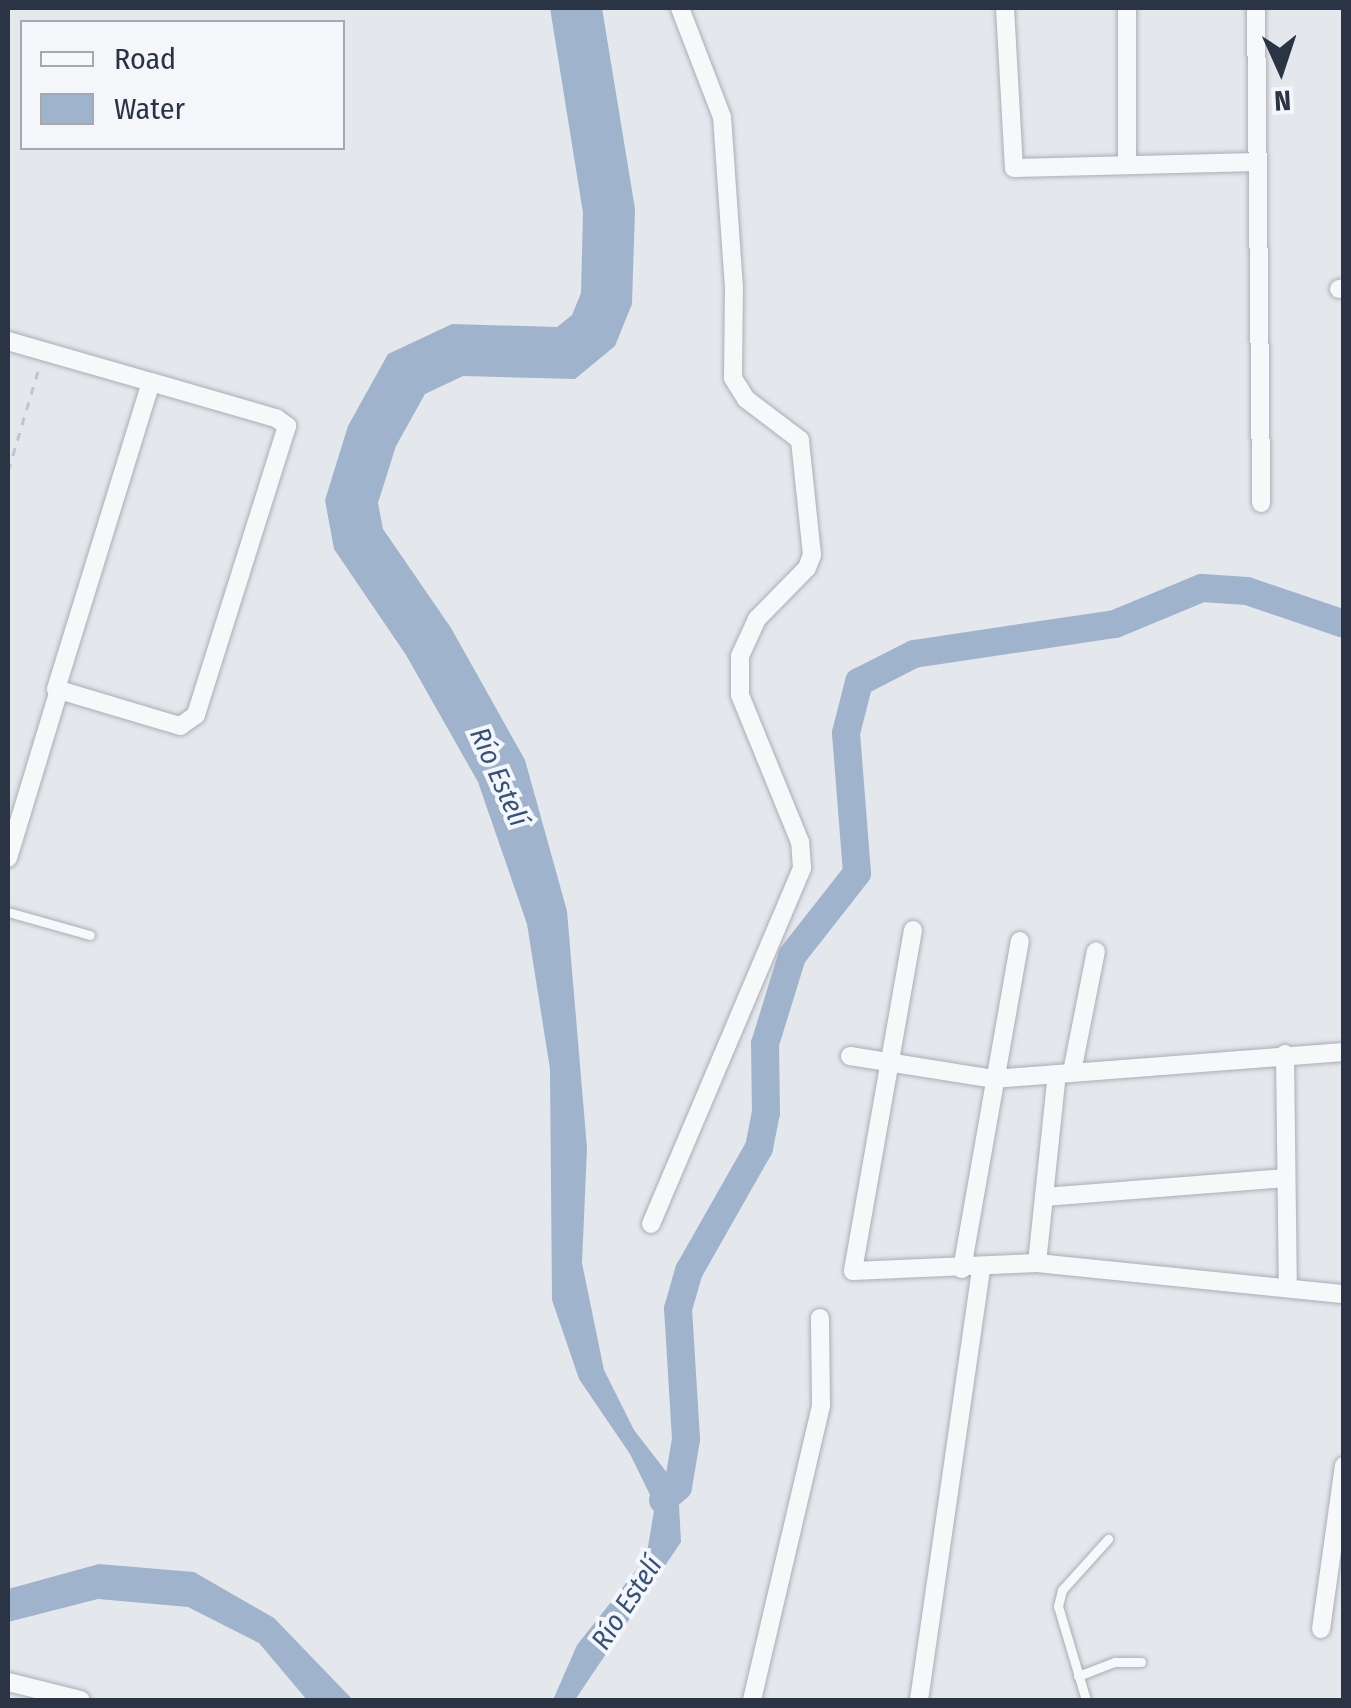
<!DOCTYPE html>
<meta charset="utf-8">
<style>
body{margin:0}
#map{position:relative;width:1351px;height:1708px;overflow:hidden;background:#e4e7ec;font-family:"Fira Sans Condensed",sans-serif}
div>[style]{position:absolute}
[style*='--x']{left:calc(var(--x)*1px);top:calc(var(--y)*1px);width:calc(var(--w)*1px);rotate:calc(var(--a)*1deg)}
.water>*{inset:0;background:#9fb4cc}
.river>*{height:28px;margin:-14px;padding:0 14px;transform-origin:14px;border-radius:14px;background:#9fb4cc}
.path>*{height:2.5px;margin-top:-1.25px;transform-origin:0;background:repeating-linear-gradient(90deg,#c2c5cb 0 8px,transparent 0 16px)}
.roads{filter:drop-shadow(0 0 2px #a9aeb7) drop-shadow(0 0 2px #a9aeb7)}
.service>*{height:9px;margin:-4.5px;padding:0 4.5px;transform-origin:4.5px;border-radius:4.5px;background:#f7f8fa}
.minor>*{height:18px;margin:-9px;padding:0 9px;transform-origin:9px;border-radius:9px;background:#f7f8fa}
span{translate:-50% -50%;white-space:nowrap;text-align:center;line-height:1.15;-webkit-text-stroke:8px #f4f6f9;paint-order:stroke}
.water-label{font-size:28px;color:#34527a;font-style:italic}
.frame{position:absolute;inset:0;border:10px solid #2b3445;pointer-events:none}
.legend{position:absolute;left:20px;top:20px;width:325px;height:130px;box-sizing:border-box;background:#f4f6f9;border:2px solid #a4a8b1;margin:0;padding:12px 18px;list-style:none;font-size:30px;color:#2b3445}
.legend li{display:flex;align-items:center;gap:20px;height:50px}
.legend b{width:50px;border:2px solid #a4a8b1}
.north{position:absolute;left:1231px;top:20px;width:100px;height:100px;-webkit-text-stroke:8px #f4f6f9;paint-order:stroke;rotate:177deg;font-size:28px;font-weight:700;line-height:40px;text-align:center;color:#2b3445}
.north::after{content:'';display:block;margin:auto;width:35px;height:45px;background:#2b3445;clip-path:polygon(50% 0,100% 100%,50% 72%,0 100%)}
</style>
<div id="map">
<div class="water">
<i style="clip-path:polygon(550px 8px,602px 8px,635px 209px,632px 304px,615px 346px,575px 379px,463px 376px,425px 394px,396px 446px,378px 503px,383px 529px,451px 628px,525px 760px,567px 911px,587px 1148px,582px 1263px,604px 1370px,634px 1430px,678px 1487px,681px 1542px,575px 1700px,553px 1700px,577px 1645px,646px 1558px,655px 1505px,630px 1454px,579px 1379px,552px 1300px,550px 1069px,527px 924px,478px 782px,406px 655px,334px 549px,325px 500px,348px 426px,388px 354px,452px 324px,557px 327px,572px 315px,581px 293px,583px 213px)"></i>
<i style="clip-path:polygon(99px 1564px,194px 1572px,274px 1618px,353px 1700px,307px 1700px,259px 1643px,188px 1607px,98px 1599px,8px 1622px,8px 1589px)"></i>
</div>
<div class="river">
<i style="--x:663;--y:1500;--w:20;--a:-41"></i>
<i style="--x:678;--y:1487;--w:49;--a:-80.5"></i>
<i style="--x:686;--y:1439;--w:130;--a:-93.5"></i>
<i style="--x:678;--y:1309;--w:40;--a:-74"></i>
<i style="--x:689;--y:1271;--w:142;--a:-60.4"></i>
<i style="--x:759;--y:1148;--w:36;--a:-79"></i>
<i style="--x:766;--y:1113;--w:69;--a:-90.8"></i>
<i style="--x:765;--y:1044;--w:92;--a:-72.9"></i>
<i style="--x:792;--y:956;--w:105;--a:-51.9"></i>
<i style="--x:857;--y:873;--w:140;--a:-94.5"></i>
<i style="--x:846;--y:733;--w:53;--a:-75.7"></i>
<i style="--x:859;--y:682;--w:62;--a:-27"></i>
<i style="--x:914;--y:654;--w:203;--a:-8.5"></i>
<i style="--x:1115;--y:624;--w:94;--a:-22.5"></i>
<i style="--x:1202;--y:588;--w:45;--a:3.8"></i>
<i style="--x:1247;--y:591;--w:102;--a:18.8"></i>
</div>
<div class="path">
<i style="--x:8;--y:471;--w:109;--a:-73.4"></i>
</div>
<div class="roads">
<div class="service">
<i style="--x:8;--y:912;--w:85;--a:15.7"></i>
<i style="--x:1078;--y:1676;--w:40;--a:-21"></i>
<i style="--x:1115;--y:1662;--w:26;--a:0"></i>
<i style="--x:1086;--y:1700;--w:98;--a:-106.6"></i>
<i style="--x:1058;--y:1606;--w:16;--a:-76"></i>
<i style="--x:1062;--y:1590;--w:69;--a:-48"></i>
</div>
<div class="minor">
<i style="--x:1005;--y:8;--w:160;--a:86.8"></i>
<i style="--x:1014;--y:168;--w:244;--a:-1.4"></i>
<i style="--x:1256;--y:8;--w:495;--a:89.4"></i>
<i style="--x:1127;--y:163;--w:155;--a:-90"></i>
<i style="--x:1339;--y:289;--w:5;--a:-11"></i>
<i style="--x:8;--y:341;--w:149;--a:16"></i>
<i style="--x:151;--y:382;--w:130;--a:16.1"></i>
<i style="--x:276;--y:418;--w:14;--a:36"></i>
<i style="--x:287;--y:426;--w:303;--a:107.5"></i>
<i style="--x:196;--y:715;--w:19;--a:145"></i>
<i style="--x:180;--y:726;--w:129;--a:-163.4"></i>
<i style="--x:56;--y:689;--w:321;--a:-72.8"></i>
<i style="--x:8;--y:858;--w:172;--a:-73.1"></i>
<i style="--x:913;--y:930;--w:346;--a:100"></i>
<i style="--x:853;--y:1271;--w:184;--a:-2.5"></i>
<i style="--x:1037;--y:1263;--w:309;--a:5.8"></i>
<i style="--x:1285;--y:1054;--w:234;--a:89.3"></i>
<i style="--x:850;--y:1056;--w:145;--a:9.1"></i>
<i style="--x:993;--y:1079;--w:352;--a:-4.4"></i>
<i style="--x:1072;--y:1072;--w:123;--a:-78.8"></i>
<i style="--x:1044;--y:1197;--w:240;--a:-4.5"></i>
<i style="--x:651;--y:1224;--w:387;--a:-67"></i>
<i style="--x:802;--y:868;--w:26;--a:-94"></i>
<i style="--x:800;--y:842;--w:159;--a:-112.2"></i>
<i style="--x:740;--y:695;--w:39;--a:-90"></i>
<i style="--x:740;--y:656;--w:41;--a:-65.3"></i>
<i style="--x:757;--y:619;--w:71;--a:-45.6"></i>
<i style="--x:807;--y:568;--w:14;--a:-69"></i>
<i style="--x:812;--y:555;--w:116;--a:-96"></i>
<i style="--x:800;--y:440;--w:68;--a:-142.8"></i>
<i style="--x:746;--y:399;--w:25;--a:-122"></i>
<i style="--x:733;--y:378;--w:90;--a:-89.4"></i>
<i style="--x:734;--y:288;--w:171;--a:-94"></i>
<i style="--x:722;--y:117;--w:117;--a:-111.1"></i>
<i style="--x:1037;--y:1263;--w:190;--a:-84"></i>
<i style="--x:962;--y:1269;--w:333;--a:-80"></i>
<i style="--x:1321;--y:1629;--w:165;--a:-82"></i>
<i style="--x:8;--y:1682;--w:75;--a:13.9"></i>
<i style="--x:752;--y:1700;--w:303;--a:-76.8"></i>
<i style="--x:821;--y:1405;--w:87;--a:-90.7"></i>
<i style="--x:919;--y:1700;--w:436;--a:-81.8"></i>
</div>
</div>
<div class="water-label">
<span style="left:499px;top:777px;rotate:66deg">Río Estelí</span>
<span style="left:627px;top:1603px;rotate:-57deg">Río Estelí</span>
</div>
<div class="frame"></div>
<ul class="legend">
<li><b style="height:12px;background:#f7f8fa"></b>Road</li>
<li><b style="height:28px;background:#9fb4cc"></b>Water</li>
</ul>
<div class="north">N</div>
</div>
